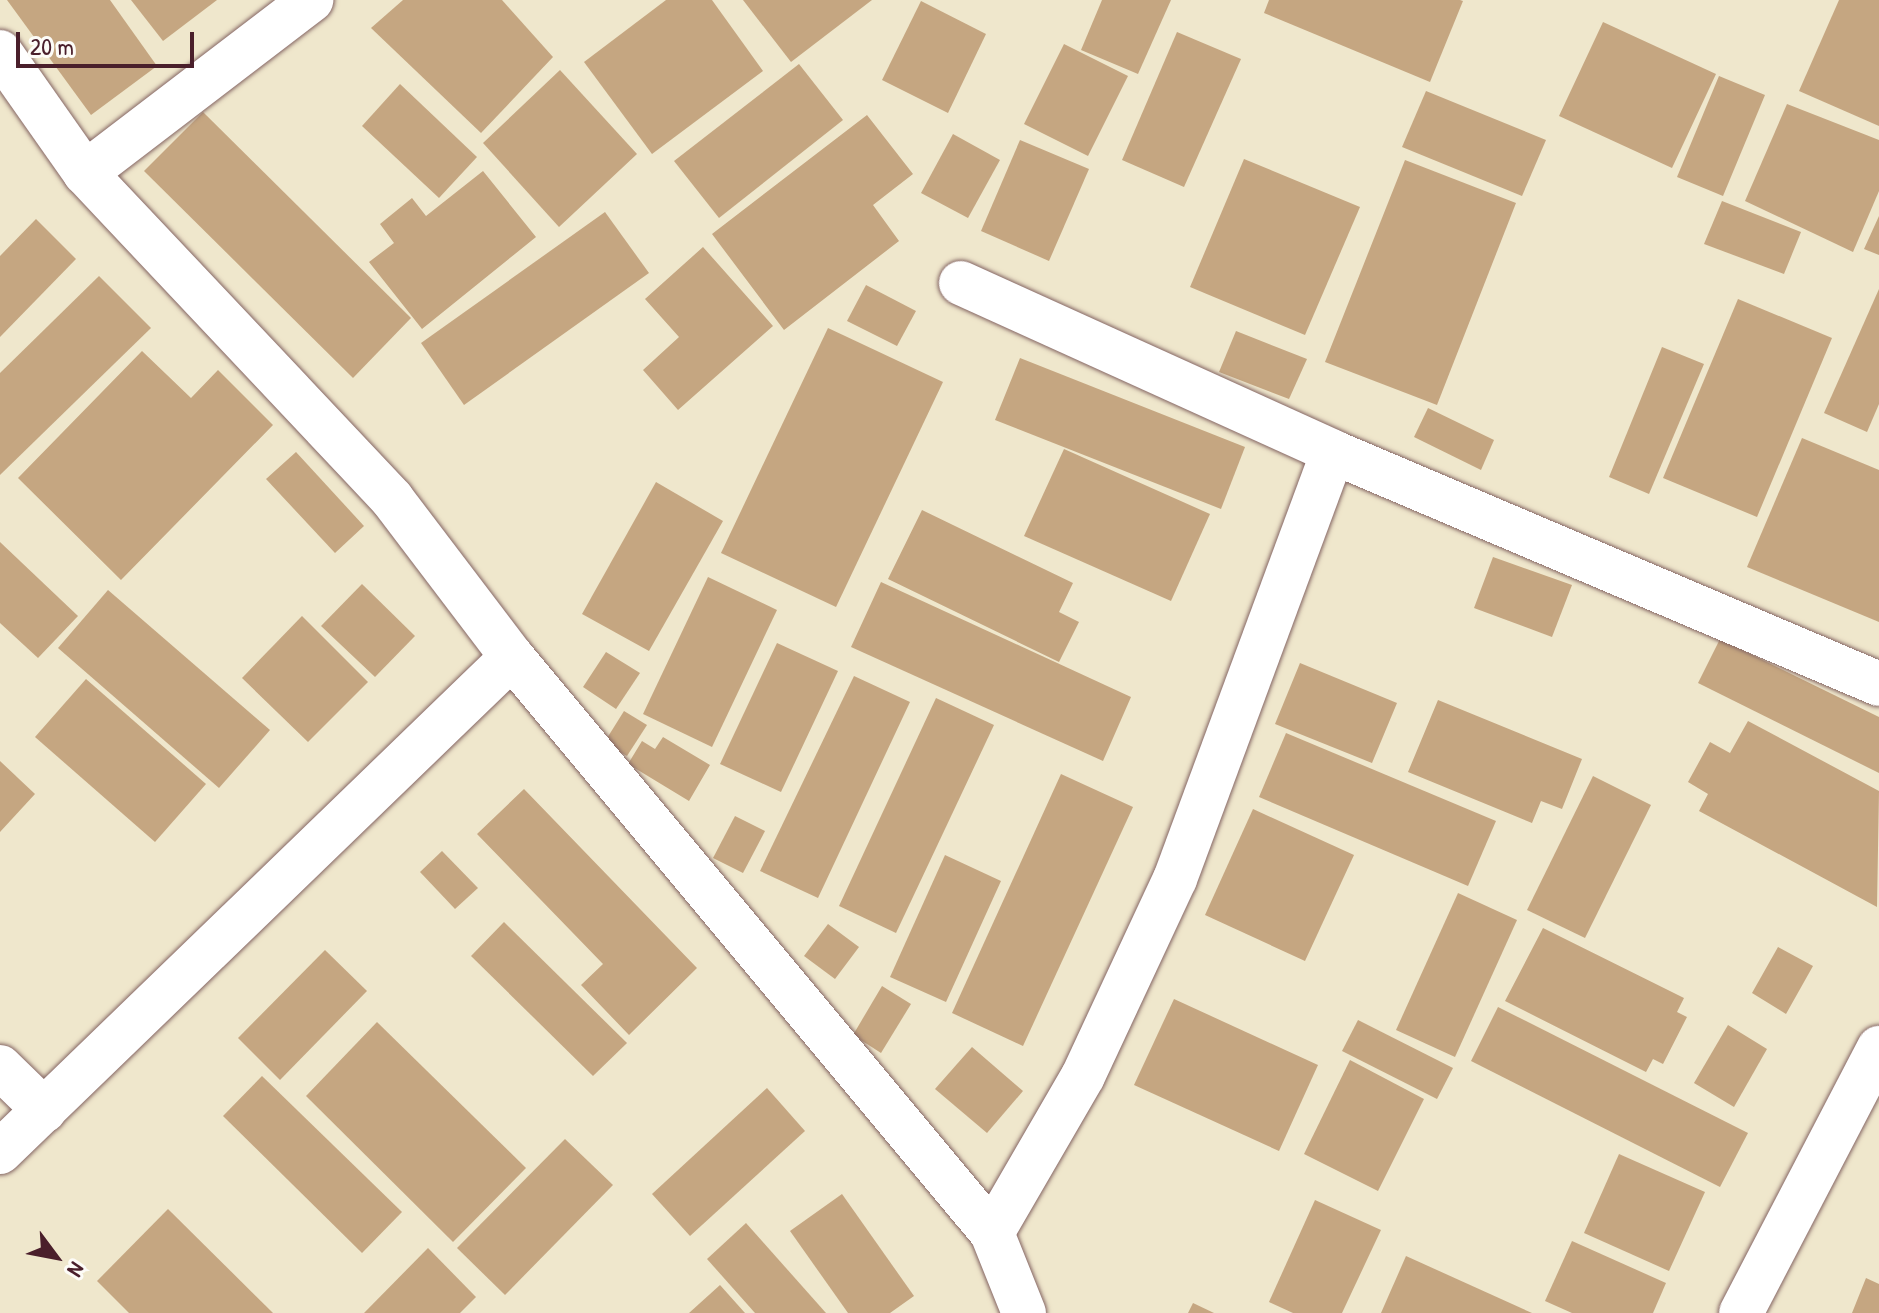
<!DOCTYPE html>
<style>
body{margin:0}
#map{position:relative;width:1879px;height:1313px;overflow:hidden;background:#efe7cc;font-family:"Patrick Hand",sans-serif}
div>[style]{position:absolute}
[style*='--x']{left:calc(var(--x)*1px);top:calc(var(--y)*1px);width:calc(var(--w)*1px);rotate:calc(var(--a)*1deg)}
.building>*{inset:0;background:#c5a681}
.roads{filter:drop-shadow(0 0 2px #846563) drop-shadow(0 0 2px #846563)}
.street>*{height:44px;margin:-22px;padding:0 22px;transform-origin:22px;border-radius:22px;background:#fff}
span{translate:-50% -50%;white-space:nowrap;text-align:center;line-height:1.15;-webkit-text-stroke:8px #fdfcf7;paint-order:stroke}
.north{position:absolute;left:16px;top:1217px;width:80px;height:80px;-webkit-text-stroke:6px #fdfcf7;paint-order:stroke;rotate:122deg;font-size:22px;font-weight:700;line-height:32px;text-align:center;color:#4a1f2b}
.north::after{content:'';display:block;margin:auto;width:28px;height:36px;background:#4a1f2b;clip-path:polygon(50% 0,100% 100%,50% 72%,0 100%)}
.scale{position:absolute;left:16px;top:32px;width:178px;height:36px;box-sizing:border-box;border:4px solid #4a1f2b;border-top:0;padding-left:10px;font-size:24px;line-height:28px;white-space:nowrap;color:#4a1f2b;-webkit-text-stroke:6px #fdfcf7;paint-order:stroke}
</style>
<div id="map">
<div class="building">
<i style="clip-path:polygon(7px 0,110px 0,157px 66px,91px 115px)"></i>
<i style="clip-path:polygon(131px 0,217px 0,163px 41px)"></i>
<i style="clip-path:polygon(403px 0,502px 0,553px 57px,481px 133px,371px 28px)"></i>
<i style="clip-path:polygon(666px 0,712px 0,763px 71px,652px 154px,584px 62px)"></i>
<i style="clip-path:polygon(743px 0,872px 0,791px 62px)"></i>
<i style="clip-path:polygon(1102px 0,1171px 0,1138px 74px,1081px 50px)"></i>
<i style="clip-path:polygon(1269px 0,1460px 0,1463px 1px,1430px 82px,1264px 13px)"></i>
<i style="clip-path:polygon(1839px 0,1879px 0,1879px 126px,1799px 91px)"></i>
<i style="clip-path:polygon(921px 1px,986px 34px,948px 113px,882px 80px)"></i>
<i style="clip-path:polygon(1603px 22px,1716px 74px,1672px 168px,1559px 116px)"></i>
<i style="clip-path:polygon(1177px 32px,1241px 59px,1184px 187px,1122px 160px)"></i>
<i style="clip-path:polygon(1064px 44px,1128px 76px,1088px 156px,1024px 124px)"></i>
<i style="clip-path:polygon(799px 64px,843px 120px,719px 218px,674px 161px)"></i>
<i style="clip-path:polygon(560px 70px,637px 154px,559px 227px,483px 143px)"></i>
<i style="clip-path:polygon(1719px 76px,1765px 95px,1723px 196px,1677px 177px)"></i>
<i style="clip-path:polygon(400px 84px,477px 157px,439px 198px,362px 126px)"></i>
<i style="clip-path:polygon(1426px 91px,1546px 140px,1522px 196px,1402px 147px)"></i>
<i style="clip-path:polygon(1787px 104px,1879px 140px,1879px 191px,1853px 252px,1745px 201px)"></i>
<i style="clip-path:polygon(203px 112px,411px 318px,353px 378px,144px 171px)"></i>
<i style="clip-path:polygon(867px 115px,913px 174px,873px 205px,899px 241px,784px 330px,712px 234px)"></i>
<i style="clip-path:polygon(953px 134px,1000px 160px,968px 218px,921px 193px)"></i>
<i style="clip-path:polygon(1020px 140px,1089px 169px,1049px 261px,981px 231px)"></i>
<i style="clip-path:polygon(1244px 159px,1360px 207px,1305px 335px,1190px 287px)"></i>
<i style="clip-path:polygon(1405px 160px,1516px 203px,1437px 405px,1325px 362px)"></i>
<i style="clip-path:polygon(483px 171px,536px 237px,422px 329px,369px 262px,394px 243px,380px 224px,412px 198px,426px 216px)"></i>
<i style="clip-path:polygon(1722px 201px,1801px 232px,1784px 274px,1704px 244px)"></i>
<i style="clip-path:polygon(605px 212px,649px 273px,464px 405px,421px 343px)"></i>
<i style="clip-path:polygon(1879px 216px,1879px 255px,1864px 249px)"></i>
<i style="clip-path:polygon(36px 219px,76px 259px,0 337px,0 256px)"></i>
<i style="clip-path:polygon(703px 247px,773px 326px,678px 410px,643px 370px,679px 337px,645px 299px)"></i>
<i style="clip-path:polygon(99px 276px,151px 328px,0 475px,0 373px)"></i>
<i style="clip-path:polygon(866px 285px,916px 311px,897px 346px,847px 321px)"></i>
<i style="clip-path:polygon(1879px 289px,1879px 404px,1867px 432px,1824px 413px)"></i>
<i style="clip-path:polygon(1738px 299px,1832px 338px,1757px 517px,1663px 478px)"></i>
<i style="clip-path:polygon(828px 328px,943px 382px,836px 607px,721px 553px)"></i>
<i style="clip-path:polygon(1236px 331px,1307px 359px,1289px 399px,1219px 372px)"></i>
<i style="clip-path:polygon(1662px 347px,1704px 364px,1649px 494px,1609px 477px)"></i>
<i style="clip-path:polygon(142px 351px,191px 398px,218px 370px,273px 425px,121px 580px,18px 478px)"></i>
<i style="clip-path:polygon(1020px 358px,1245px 447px,1221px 509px,995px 420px)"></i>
<i style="clip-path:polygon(1428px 408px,1494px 440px,1481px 470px,1414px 437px)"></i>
<i style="clip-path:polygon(1802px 438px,1879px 470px,1879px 622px,1747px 567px)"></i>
<i style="clip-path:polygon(1064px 449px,1210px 514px,1171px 601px,1024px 536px)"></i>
<i style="clip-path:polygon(296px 452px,364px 526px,335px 553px,266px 479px)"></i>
<i style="clip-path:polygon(656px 482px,723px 521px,649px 651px,582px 614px)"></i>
<i style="clip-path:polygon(922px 510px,1073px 583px,1059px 612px,1079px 622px,1059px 662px,888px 579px)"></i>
<i style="clip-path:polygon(0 542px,78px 616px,38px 658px,0 623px)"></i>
<i style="clip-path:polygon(1493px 557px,1572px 585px,1552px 637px,1474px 608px)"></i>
<i style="clip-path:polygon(708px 577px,777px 610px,712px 747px,643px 714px)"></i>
<i style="clip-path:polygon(881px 582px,1131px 697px,1103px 761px,851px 647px)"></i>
<i style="clip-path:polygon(362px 584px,415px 636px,375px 677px,321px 626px)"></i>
<i style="clip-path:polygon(108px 590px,270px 730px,219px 788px,58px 648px)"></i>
<i style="clip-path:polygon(302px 616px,368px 682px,308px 742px,242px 678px)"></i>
<i style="clip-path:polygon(1720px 639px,1879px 717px,1879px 773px,1698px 683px)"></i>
<i style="clip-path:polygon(777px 643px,838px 671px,781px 792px,720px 764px)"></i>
<i style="clip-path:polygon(606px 652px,640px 673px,616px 709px,583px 687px)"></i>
<i style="clip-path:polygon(1300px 663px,1397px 703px,1372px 763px,1275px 724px)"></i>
<i style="clip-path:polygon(854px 676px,910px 702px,818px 898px,760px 871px)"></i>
<i style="clip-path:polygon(86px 679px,206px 784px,155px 842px,35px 737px)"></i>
<i style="clip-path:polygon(936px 698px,994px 725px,896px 933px,839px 906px)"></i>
<i style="clip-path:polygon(1438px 700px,1582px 759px,1562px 809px,1541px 801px,1532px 823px,1408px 772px)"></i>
<i style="clip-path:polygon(624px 711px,647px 725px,627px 756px,604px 743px)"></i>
<i style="clip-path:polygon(1748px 721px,1879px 791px,1877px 907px,1699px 811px,1708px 794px,1688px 782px,1710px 742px,1730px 753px)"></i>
<i style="clip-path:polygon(1286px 733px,1496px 821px,1468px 886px,1259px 797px)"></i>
<i style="clip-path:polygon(663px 737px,710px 765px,689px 801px,628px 764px,642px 741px,655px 749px)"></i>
<i style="clip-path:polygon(0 761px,35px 794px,0 832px)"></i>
<i style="clip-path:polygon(1061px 774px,1133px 807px,1023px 1046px,952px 1013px)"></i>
<i style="clip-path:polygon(1593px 776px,1651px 805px,1585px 938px,1527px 910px)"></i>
<i style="clip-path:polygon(524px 789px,697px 968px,629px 1035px,581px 985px,603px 964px,477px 834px)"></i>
<i style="clip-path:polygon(1253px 809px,1354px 855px,1305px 961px,1205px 915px)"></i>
<i style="clip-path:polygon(735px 816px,765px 831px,743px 873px,713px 858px)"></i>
<i style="clip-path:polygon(442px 851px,478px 888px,455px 909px,420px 872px)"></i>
<i style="clip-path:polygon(945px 855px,1001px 881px,946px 1002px,890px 977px)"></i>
<i style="clip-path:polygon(1458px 893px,1517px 920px,1455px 1057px,1396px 1030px)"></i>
<i style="clip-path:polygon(504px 922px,627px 1043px,593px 1076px,471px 956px)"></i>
<i style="clip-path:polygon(828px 924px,859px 947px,835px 979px,804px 956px)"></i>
<i style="clip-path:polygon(1543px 928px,1684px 998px,1677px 1012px,1687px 1017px,1663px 1064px,1653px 1059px,1646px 1072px,1505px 1001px)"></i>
<i style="clip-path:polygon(1778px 947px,1813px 966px,1786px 1014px,1752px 993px)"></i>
<i style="clip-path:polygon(325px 950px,367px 991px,280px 1080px,238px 1038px)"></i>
<i style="clip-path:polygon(882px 986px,911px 1004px,881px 1053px,853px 1035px)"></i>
<i style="clip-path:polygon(1174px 999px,1318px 1065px,1279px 1151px,1134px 1085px)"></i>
<i style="clip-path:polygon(1498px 1007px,1748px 1133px,1720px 1187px,1471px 1061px)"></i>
<i style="clip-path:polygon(1358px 1020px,1453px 1068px,1437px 1099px,1342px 1051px)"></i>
<i style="clip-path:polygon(377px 1022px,526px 1168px,453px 1242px,306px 1096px)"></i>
<i style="clip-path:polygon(1728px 1025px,1767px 1049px,1734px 1107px,1694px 1083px)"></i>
<i style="clip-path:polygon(972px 1047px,1023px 1091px,987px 1133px,935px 1089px)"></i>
<i style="clip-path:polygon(1350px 1060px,1424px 1099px,1378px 1191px,1304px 1154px)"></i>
<i style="clip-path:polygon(262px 1076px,402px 1212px,362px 1253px,223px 1116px)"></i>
<i style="clip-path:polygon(767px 1088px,805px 1131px,690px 1236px,652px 1194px)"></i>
<i style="clip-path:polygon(565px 1139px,613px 1185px,505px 1295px,457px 1248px)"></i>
<i style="clip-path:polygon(1619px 1154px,1705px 1192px,1669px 1271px,1584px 1233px)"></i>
<i style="clip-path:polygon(842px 1194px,914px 1296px,890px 1313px,848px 1313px,790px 1231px)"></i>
<i style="clip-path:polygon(1315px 1200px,1381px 1230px,1342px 1313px,1293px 1313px,1269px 1302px)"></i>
<i style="clip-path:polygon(168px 1209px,273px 1313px,129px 1313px,97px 1281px)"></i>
<i style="clip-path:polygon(746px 1223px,826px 1313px,755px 1313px,707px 1259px)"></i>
<i style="clip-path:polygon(1572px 1241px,1666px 1283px,1653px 1313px,1572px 1313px,1545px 1301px)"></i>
<i style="clip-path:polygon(428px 1248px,476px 1297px,460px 1313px,364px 1313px)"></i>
<i style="clip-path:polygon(1406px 1256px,1532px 1313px,1381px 1313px)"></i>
<i style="clip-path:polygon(1866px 1278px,1879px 1284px,1879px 1313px,1852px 1313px)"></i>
<i style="clip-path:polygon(720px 1285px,745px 1313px,689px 1313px)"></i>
<i style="clip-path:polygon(1193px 1303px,1214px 1313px,1188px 1313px)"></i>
</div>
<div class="roads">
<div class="street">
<i style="--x:0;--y:52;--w:148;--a:54.9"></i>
<i style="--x:85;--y:173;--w:448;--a:46.7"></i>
<i style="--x:392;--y:499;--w:198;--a:52.8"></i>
<i style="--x:512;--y:657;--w:750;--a:50.19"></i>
<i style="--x:992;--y:1233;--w:86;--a:68.2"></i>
<i style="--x:85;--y:173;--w:285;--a:-37.4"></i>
<i style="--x:961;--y:283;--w:409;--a:24.4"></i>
<i style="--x:1333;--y:452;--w:593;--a:23.02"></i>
<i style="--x:0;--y:1067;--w:62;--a:44.3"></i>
<i style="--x:0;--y:1152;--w:712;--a:-44.03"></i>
<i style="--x:992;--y:1233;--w:181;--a:-59.9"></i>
<i style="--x:1083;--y:1076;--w:217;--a:-65"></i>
<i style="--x:1175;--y:879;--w:455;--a:-69.7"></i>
<i style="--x:1741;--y:1313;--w:299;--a:-62.5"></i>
</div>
</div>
<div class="north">N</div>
<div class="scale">20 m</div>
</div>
